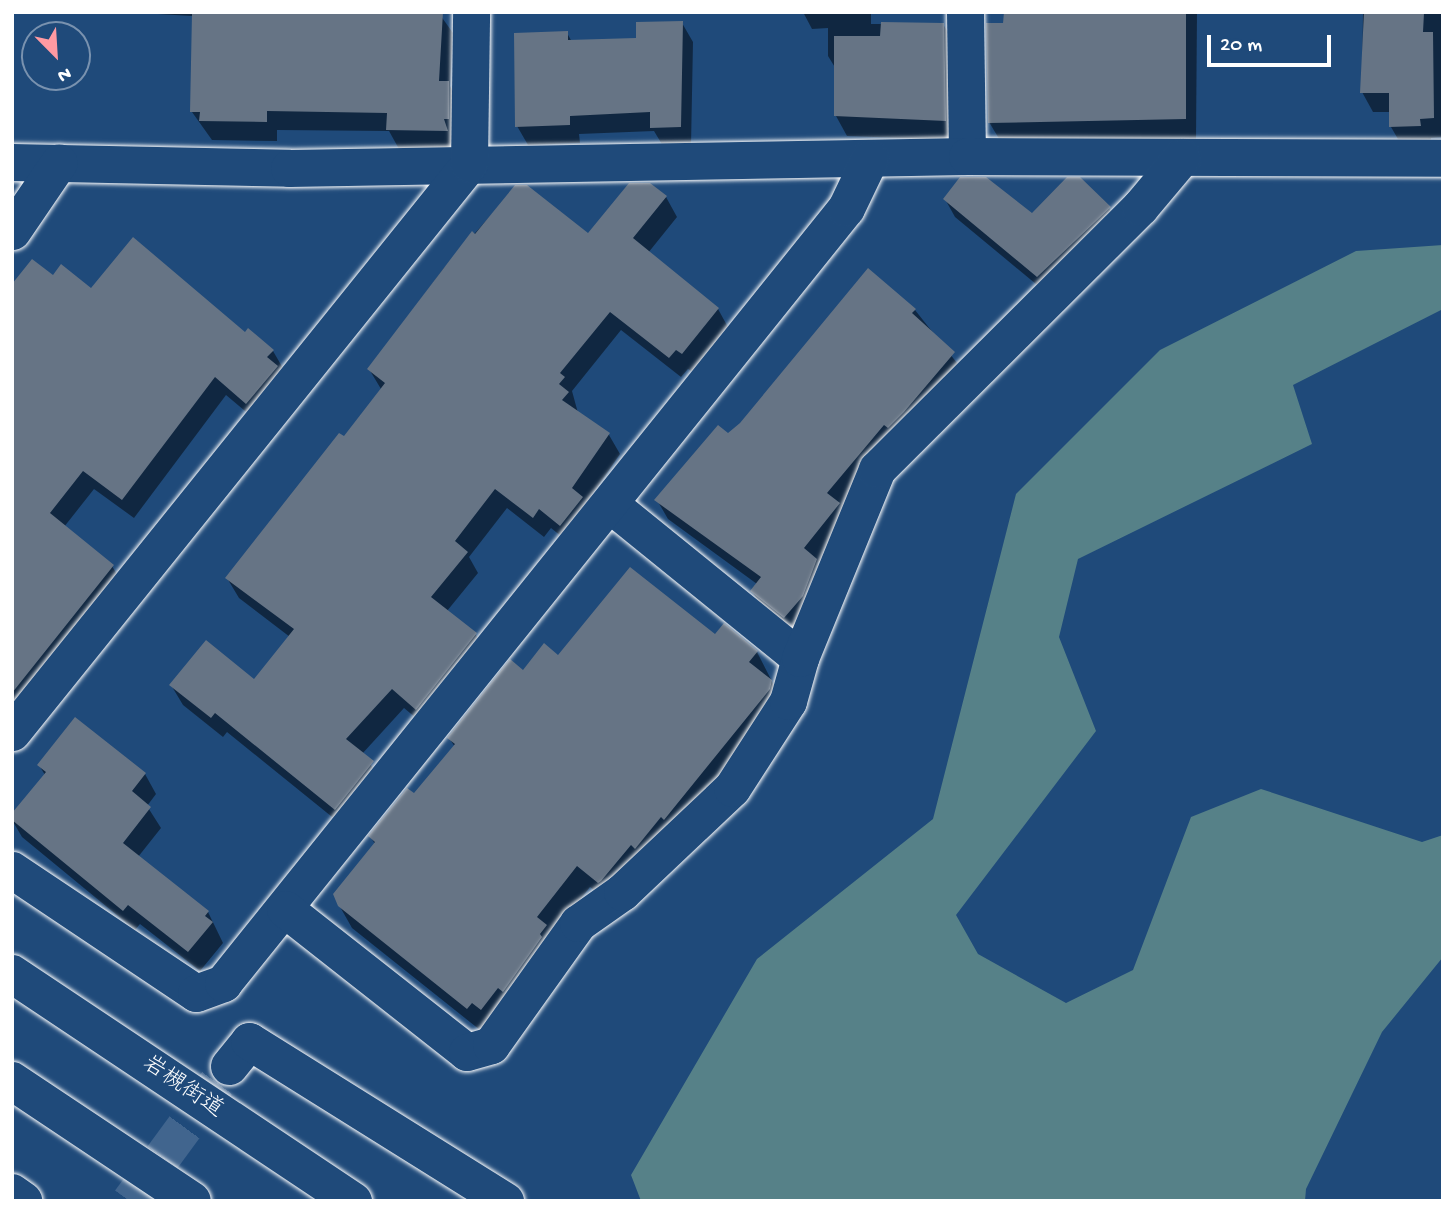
<!DOCTYPE html>
<meta charset="utf-8">
<style>
body{margin:0}
#map{position:relative;width:1455px;height:1213px;overflow:hidden;background:#1f4a7a;font-family:"Gochi Hand","Klee One",sans-serif}
div>[style]{position:absolute}
[style*='--x']{left:calc(var(--x)*1px);top:calc(var(--y)*1px);width:calc(var(--w)*1px);rotate:calc(var(--a)*1deg)}
.green>*{inset:0;background:#568188}
.shadow>*{inset:0;background:#0007}
.building>*{inset:0;background:#667485}
.street-tunnel>*{height:37px;margin-top:-18.5px;transform-origin:0;background:repeating-linear-gradient(90deg,#41658e 0 37px,transparent 0 55px)}
.roads{filter:drop-shadow(0 0 2px #fff) drop-shadow(0 0 2px #fff)}
.street>*{height:37px;margin:-18.5px;padding:0 18.5px;transform-origin:18.5px;border-radius:18.5px;background:#1f4a7a}
.highway>*{height:38px;margin:-19px;padding:0 19px;transform-origin:19px;border-radius:19px;background:#1f4a7a}
span{translate:-50% -50%;white-space:nowrap;text-align:center;line-height:1.15;-webkit-text-stroke:5px #1f4a7a;paint-order:stroke}
.street-label{font-size:23px;color:#fff}
.frame{position:absolute;inset:0;border:14px solid #fff;pointer-events:none}
.north{position:absolute;left:21px;top:21px;width:70px;height:70px;box-sizing:border-box;background:#1f4a7a;border:2px solid #7992af;border-radius:50%;rotate:156deg;font-size:19px;font-weight:700;line-height:28px;text-align:center;color:#fff}
.north::after{content:'';display:block;margin:auto;width:24px;height:32px;background:#ff9aa2;clip-path:polygon(50% 0,100% 100%,50% 72%,0 100%)}
.scale{position:absolute;left:1207px;top:35px;width:124px;height:32px;box-sizing:border-box;border:4px solid #fff;border-top:0;padding-left:9px;font-size:21px;line-height:24px;white-space:nowrap;color:#fff;-webkit-text-stroke:5px #1f4a7a;paint-order:stroke}
</style>
<div id="map">
<div class="green">
<i style="clip-path:polygon(1443px 245px,1443px 309px,1293px 385px,1312px 444px,1078px 559px,1059px 637px,1096px 731px,956px 915px,978px 954px,1066px 1003px,1133px 970px,1191px 817px,1261px 789px,1422px 842px,1443px 835px,1443px 957px,1382px 1032px,1306px 1189px,1305px 1201px,641px 1201px,631px 1175px,757px 959px,933px 819px,1016px 494px,1160px 350px,1356px 251px)"></i>
</div>
<div class="shadow">
<i style="clip-path:polygon(123px 12px,438px 12px,453px 33px,450px 86px,459px 102px,458px 150px,399px 149px,389px 131px,277px 130px,277px 141px,212px 140px,192px 112px,192px 16px)"></i>
<i style="clip-path:polygon(803px 12px,871px 12px,871px 24px,943px 24px,955px 44px,956px 140px,847px 136px,836px 116px,836px 69px,828px 56px,828px 28px,812px 29px)"></i>
<i style="clip-path:polygon(1005px 12px,1197px 12px,1196px 139px,1001px 142px,989px 122px)"></i>
<i style="clip-path:polygon(1363px 12px,1443px 12px,1443px 137px,1431px 138px,1431px 145px,1402px 146px,1391px 127px,1391px 112px,1373px 112px,1362px 92px)"></i>
<i style="clip-path:polygon(682px 23px,693px 42px,691px 146px,663px 146px,654px 131px,579px 134px,580px 143px,528px 145px,517px 126px,567px 33px,572px 42px,638px 40px)"></i>
<i style="clip-path:polygon(516px 187px,588px 235px,666px 197px,677px 217px,648px 253px,718px 309px,729px 329px,694px 373px,688px 369px,681px 377px,621px 330px,572px 391px,578px 413px,609px 435px,620px 454px,586px 504px,572px 545px,551px 528px,544px 537px,507px 508px,469px 557px,478px 573px,447px 611px,476px 635px,487px 654px,428px 728px,404px 708px,362px 754px,384px 782px,347px 829px,227px 732px,223px 737px,183px 705px,171px 685px,254px 681px,290px 637px,239px 598px,227px 578px,344px 439px,381px 389px,369px 369px,444px 268px)"></i>
<i style="clip-path:polygon(945px 199px,1032px 215px,1109px 208px,1120px 225px,1048px 294px,955px 217px)"></i>
<i style="clip-path:polygon(54px 278px,245px 334px,273px 351px,284px 370px,258px 422px,226px 395px,134px 518px,94px 489px,64px 527px,112px 566px,124px 586px,12px 726px,12px 312px)"></i>
<i style="clip-path:polygon(915px 310px,965px 373px,818px 563px,827px 580px,796px 637px,763px 610px,752px 591px,757px 584px,668px 519px,657px 500px,728px 435px)"></i>
<i style="clip-path:polygon(715px 636px,757px 652px,783px 703px,611px 904px,590px 887px,480px 1030px,352px 928px,339px 905px,375px 844px,370px 836px,414px 796px,455px 747px,449px 738px,524px 672px,559px 658px)"></i>
<i style="clip-path:polygon(39px 765px,145px 774px,156px 794px,147px 806px,161px 828px,138px 857px,208px 912px,223px 943px,200px 971px,140px 924px,135px 930px,22px 837px,12px 820px,45px 775px)"></i>
</div>
<div class="building">
<i style="clip-path:polygon(443px 12px,439px 81px,449px 81px,449px 119px,444px 119px,448px 131px,386px 130px,387px 113px,267px 111px,267px 122px,199px 121px,200px 112px,190px 112px,192px 13px)"></i>
<i style="clip-path:polygon(1004px 12px,1186px 12px,1186px 119px,988px 123px,986px 23px,1003px 23px)"></i>
<i style="clip-path:polygon(1364px 12px,1424px 13px,1423px 32px,1433px 32px,1434px 118px,1420px 119px,1421px 126px,1389px 127px,1389px 93px,1360px 93px)"></i>
<i style="clip-path:polygon(683px 21px,681px 127px,650px 128px,650px 112px,570px 116px,570px 125px,515px 127px,514px 33px,568px 31px,568px 40px,636px 38px,636px 22px)"></i>
<i style="clip-path:polygon(881px 22px,944px 23px,946px 121px,834px 116px,834px 36px,880px 36px)"></i>
<i style="clip-path:polygon(960px 177px,986px 177px,1032px 213px,1067px 177px,1080px 177px,1111px 207px,1037px 277px,943px 199px)"></i>
<i style="clip-path:polygon(629px 183px,650px 183px,667px 196px,633px 238px,719px 308px,682px 354px,676px 350px,669px 358px,610px 312px,560px 373px,565px 377px,559px 384px,569px 392px,562px 400px,610px 433px,572px 488px,583px 497px,560px 526px,539px 509px,533px 518px,495px 489px,455px 541px,468px 552px,431px 597px,477px 633px,416px 710px,392px 689px,346px 739px,374px 761px,335px 810px,215px 713px,211px 718px,169px 685px,206px 640px,254px 679px,294px 629px,225px 578px,339px 433px,344px 436px,385px 383px,367px 369px,472px 231px,475px 234px,515px 185px,527px 185px,588px 233px)"></i>
<i style="clip-path:polygon(133px 237px,245px 332px,248px 328px,274px 350px,267px 357px,278px 366px,246px 404px,215px 377px,122px 500px,83px 471px,50px 513px,114px 565px,12px 693px,12px 284px,32px 259px,53px 275px,61px 264px,91px 288px)"></i>
<i style="clip-path:polygon(868px 268px,916px 309px,912px 313px,955px 352px,904px 412px,888px 428px,884px 425px,827px 493px,840px 503px,804px 548px,817px 559px,803px 596px,784px 618px,750px 591px,761px 577px,654px 500px,718px 425px,728px 433px,740px 423px)"></i>
<i style="clip-path:polygon(630px 567px,715px 634px,724px 623px,758px 651px,749px 662px,772px 680px,770px 689px,664px 820px,661px 817px,635px 849px,631px 845px,601px 881px,598px 883px,577px 866px,537px 917px,547px 925px,540px 934px,542px 937px,503px 992px,498px 988px,481px 1010px,472px 1003px,467px 1009px,338px 906px,333px 894px,375px 842px,368px 836px,407px 788px,414px 793px,455px 744px,447px 738px,510px 659px,523px 670px,544px 643px,558px 655px)"></i>
<i style="clip-path:polygon(75px 717px,146px 773px,132px 791px,151px 807px,123px 843px,209px 911px,205px 916px,213px 922px,188px 952px,128px 905px,123px 911px,12px 820px,12px 813px,46px 772px,37px 765px)"></i>
</div>
<div class="street-tunnel">
<i style="--x:130;--y:1201;--w:167;--a:-53.7"></i>
</div>
<div class="roads">
<div class="street">
<i style="--x:965;--y:12;--w:144;--a:89.2"></i>
<i style="--x:12;--y:162;--w:277;--a:1.2"></i>
<i style="--x:289;--y:168;--w:678;--a:-1.01"></i>
<i style="--x:967;--y:156;--w:476;--a:0.2"></i>
<i style="--x:12;--y:231;--w:83;--a:-55.7"></i>
<i style="--x:611;--y:505;--w:243;--a:39"></i>
<i style="--x:12;--y:732;--w:729;--a:-51.18"></i>
<i style="--x:469;--y:164;--w:152;--a:-89.2"></i>
<i style="--x:12;--y:870;--w:221;--a:33.8"></i>
<i style="--x:196;--y:993;--w:29;--a:-20"></i>
<i style="--x:223;--y:983;--w:994;--a:-51.21"></i>
<i style="--x:846;--y:208;--w:55;--a:-64.4"></i>
<i style="--x:285;--y:909;--w:231;--a:38.2"></i>
<i style="--x:467;--y:1052;--w:25;--a:-16"></i>
<i style="--x:491;--y:1045;--w:150;--a:-54.5"></i>
<i style="--x:578;--y:923;--w:54;--a:-35.2"></i>
<i style="--x:622;--y:892;--w:151;--a:-43.4"></i>
<i style="--x:732;--y:788;--w:103;--a:-57.2"></i>
<i style="--x:788;--y:701;--w:45;--a:-74.4"></i>
<i style="--x:800;--y:658;--w:204;--a:-67.8"></i>
<i style="--x:877;--y:469;--w:371;--a:-44.9"></i>
<i style="--x:1140;--y:207;--w:65;--a:-50"></i>
<i style="--x:229;--y:1066;--w:32;--a:-51"></i>
<i style="--x:249;--y:1041;--w:302;--a:32"></i>
</div>
<div class="highway">
<i style="--x:12;--y:974;--w:410;--a:33.7"></i>
<i style="--x:12;--y:1081;--w:216;--a:33.7"></i>
<i style="--x:12;--y:1193;--w:14;--a:36"></i>
</div>
</div>
<div class="street-label">
<span style="left:182px;top:1088px;rotate:34deg">岩槻街道</span>
</div>
<div class="frame"></div>
<div class="north">N</div>
<div class="scale">20 m</div>
</div>
